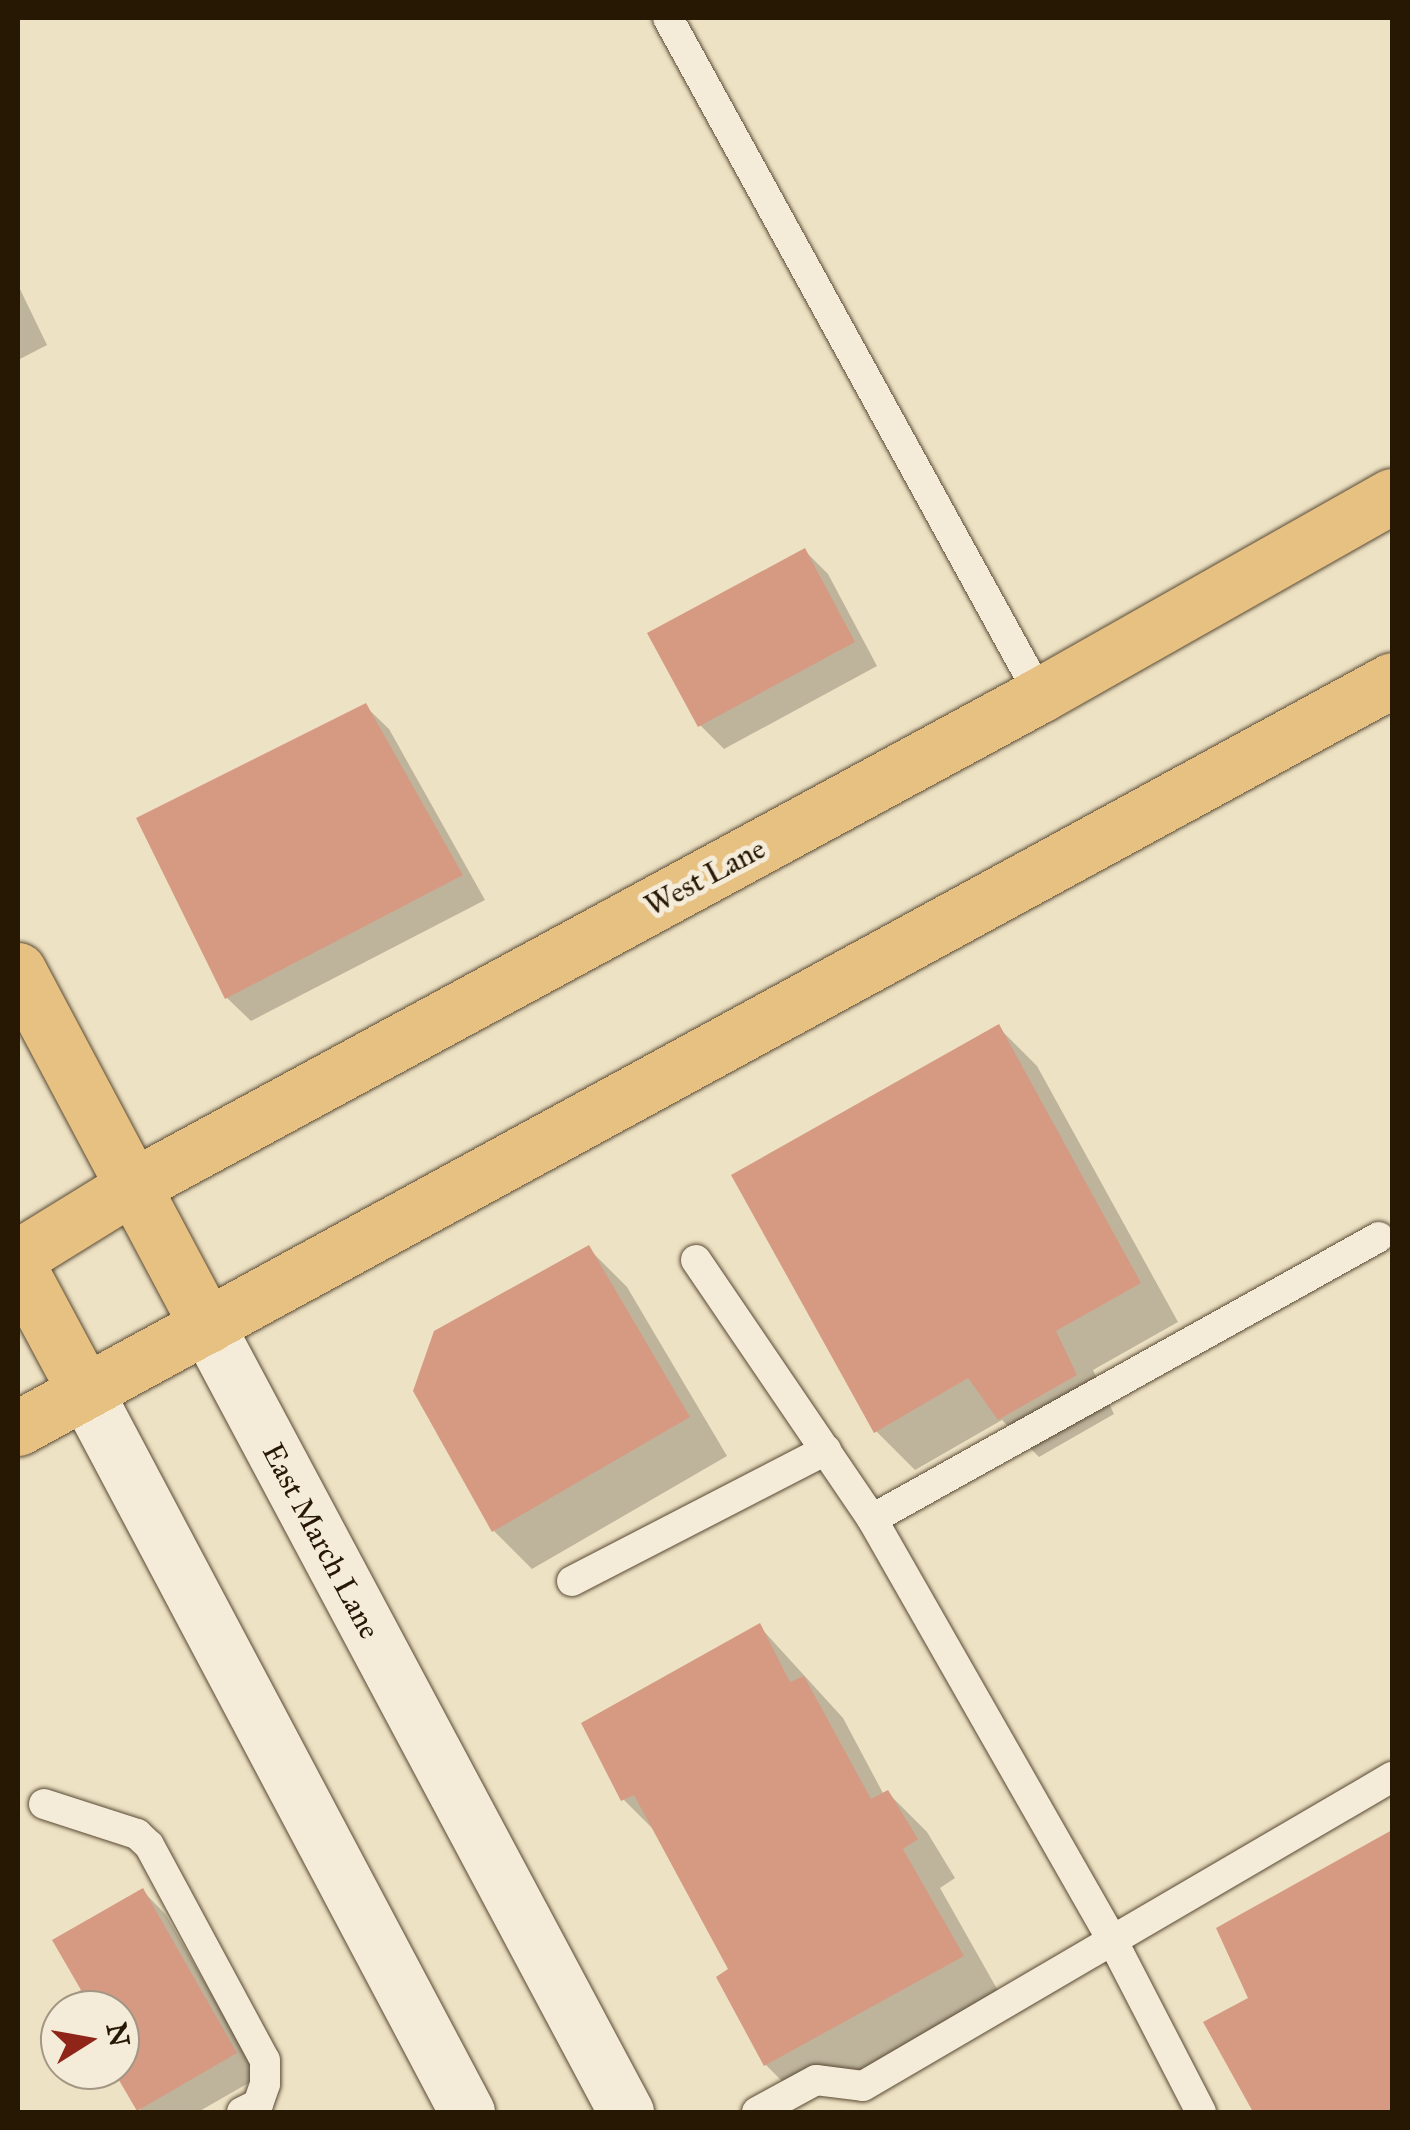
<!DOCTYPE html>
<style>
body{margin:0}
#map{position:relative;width:1410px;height:2130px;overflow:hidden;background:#eee2c4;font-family:"IM FELL Great Primer",serif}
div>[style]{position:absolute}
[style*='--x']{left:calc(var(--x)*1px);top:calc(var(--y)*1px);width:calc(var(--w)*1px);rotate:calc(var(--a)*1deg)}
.shadow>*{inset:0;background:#0003}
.building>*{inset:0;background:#d69a83}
.roads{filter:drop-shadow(0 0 2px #594a34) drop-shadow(0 0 2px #594a34)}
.service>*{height:30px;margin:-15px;padding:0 15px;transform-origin:15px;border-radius:15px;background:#f4ecd9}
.secondary>*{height:55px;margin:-27.5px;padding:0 27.5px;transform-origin:27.5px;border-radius:27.5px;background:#f4ecd9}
.primary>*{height:55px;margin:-27.5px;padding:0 27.5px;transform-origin:27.5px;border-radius:27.5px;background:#e7c182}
span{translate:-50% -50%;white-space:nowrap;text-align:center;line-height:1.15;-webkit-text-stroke:10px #f4ecd9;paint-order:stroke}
.street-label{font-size:30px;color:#271804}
.frame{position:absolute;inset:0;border:20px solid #271804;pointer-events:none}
.north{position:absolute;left:40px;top:1990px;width:100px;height:100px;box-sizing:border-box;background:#f4ecd9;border:2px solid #a29784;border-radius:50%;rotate:79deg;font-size:28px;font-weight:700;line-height:40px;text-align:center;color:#271804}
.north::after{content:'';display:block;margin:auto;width:35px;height:45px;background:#8f2418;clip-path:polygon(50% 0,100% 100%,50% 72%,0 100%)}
</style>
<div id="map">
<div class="shadow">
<i style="clip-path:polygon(18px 285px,47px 345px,18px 360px)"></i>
<i style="clip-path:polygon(805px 551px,828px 574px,877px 666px,724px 749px,700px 725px)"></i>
<i style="clip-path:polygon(365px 706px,389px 729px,485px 900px,251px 1021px,227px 998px,140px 819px)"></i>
<i style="clip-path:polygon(998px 1027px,1037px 1066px,1178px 1322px,1093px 1370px,1114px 1414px,1039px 1457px,1002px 1420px,915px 1470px,876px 1431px)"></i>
<i style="clip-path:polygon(588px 1248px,627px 1287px,727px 1456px,532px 1569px,494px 1531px)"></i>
<i style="clip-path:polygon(759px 1626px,843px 1718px,884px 1795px,888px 1793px,927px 1832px,955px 1878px,940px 1888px,1001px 1996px,804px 2103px,766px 2065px,731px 1969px,657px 1833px,623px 1799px)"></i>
<i style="clip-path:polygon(1392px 1833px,1392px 2112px,1256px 2112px,1206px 2023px,1251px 1999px,1219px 1929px)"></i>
<i style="clip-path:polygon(143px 1891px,166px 1915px,259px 2077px,198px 2112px,142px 2112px,116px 2070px,120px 2070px,120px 2010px,82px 2010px,85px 1991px)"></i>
</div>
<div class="building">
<i style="clip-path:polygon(805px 548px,855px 642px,698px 727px,647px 633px)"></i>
<i style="clip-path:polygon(366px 703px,463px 875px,225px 999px,136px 818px)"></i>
<i style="clip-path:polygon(999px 1024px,1141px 1283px,1056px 1331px,1077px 1375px,998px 1420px,968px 1378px,874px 1433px,731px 1175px)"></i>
<i style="clip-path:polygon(589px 1245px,690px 1417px,492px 1532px,413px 1391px,434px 1331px)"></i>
<i style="clip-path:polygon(760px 1623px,790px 1682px,804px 1676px,871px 1799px,888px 1790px,918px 1839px,903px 1849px,964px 1956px,764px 2066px,716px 1977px,728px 1969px,634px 1795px,621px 1801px,581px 1723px)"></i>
<i style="clip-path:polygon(1392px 1830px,1392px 2112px,1253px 2112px,1203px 2022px,1248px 1998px,1216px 1928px)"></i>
<i style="clip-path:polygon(143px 1888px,237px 2053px,137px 2111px,113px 2070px,120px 2070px,120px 2010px,79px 2010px,71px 1996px,81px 1990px,52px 1940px)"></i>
</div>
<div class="roads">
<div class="service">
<i style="--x:668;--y:18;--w:772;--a:61.21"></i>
<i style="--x:696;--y:1260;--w:313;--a:55.8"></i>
<i style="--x:572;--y:1581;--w:286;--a:-27.3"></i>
<i style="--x:44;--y:1804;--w:98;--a:17.9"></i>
<i style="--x:137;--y:1834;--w:16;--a:43"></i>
<i style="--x:149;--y:1845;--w:244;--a:61.7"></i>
<i style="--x:265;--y:2060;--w:24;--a:90"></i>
<i style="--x:265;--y:2084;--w:21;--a:109"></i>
<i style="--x:258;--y:2104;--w:18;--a:153"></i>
<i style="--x:757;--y:2112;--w:67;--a:-28.5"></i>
<i style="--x:816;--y:2080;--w:47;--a:7.3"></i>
<i style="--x:863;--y:2086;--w:613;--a:-30.29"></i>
<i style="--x:1201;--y:2112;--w:196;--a:-117.3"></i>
<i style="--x:1111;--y:1938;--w:482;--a:-119.7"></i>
<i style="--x:872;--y:1519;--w:580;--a:-29.08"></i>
</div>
<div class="secondary">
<i style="--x:207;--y:1326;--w:891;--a:61.94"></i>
<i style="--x:85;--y:1391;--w:816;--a:62.08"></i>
</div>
<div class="primary">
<i style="--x:18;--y:970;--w:403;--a:62"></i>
<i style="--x:18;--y:1257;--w:135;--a:-31.7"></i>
<i style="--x:133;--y:1186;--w:1031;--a:-28.43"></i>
<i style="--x:1040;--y:695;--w:404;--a:-29.5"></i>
<i style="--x:18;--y:1266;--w:142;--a:61.8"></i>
<i style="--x:18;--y:1428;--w:1564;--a:-28.56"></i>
</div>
</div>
<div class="street-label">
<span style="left:705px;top:877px;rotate:-28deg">West Lane</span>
<span style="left:321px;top:1541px;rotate:62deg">East March Lane</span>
</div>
<div class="frame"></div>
<div class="north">N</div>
</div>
